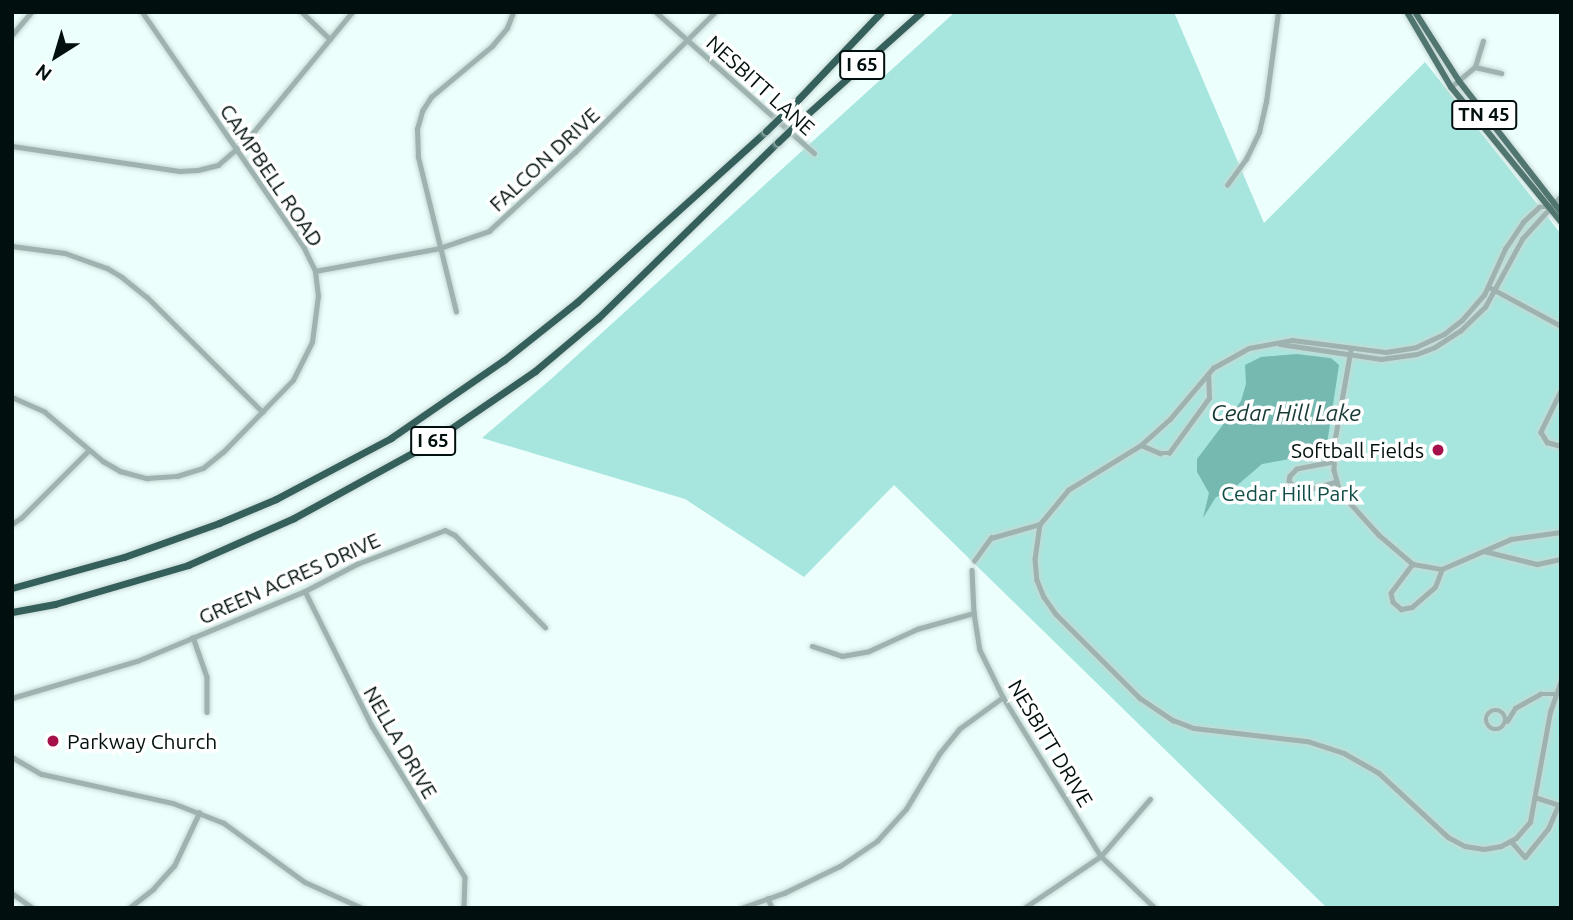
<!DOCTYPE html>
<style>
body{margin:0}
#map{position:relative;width:1573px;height:920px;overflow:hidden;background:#edfffc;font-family:Ubuntu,sans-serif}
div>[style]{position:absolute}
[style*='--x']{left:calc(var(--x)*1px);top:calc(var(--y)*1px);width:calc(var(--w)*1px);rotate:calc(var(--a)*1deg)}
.green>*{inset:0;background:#a7e6de}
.water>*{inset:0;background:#75b9b1}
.roads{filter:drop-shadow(0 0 2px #c7d9d6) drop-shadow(0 0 2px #c7d9d6)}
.minor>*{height:4.5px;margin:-2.25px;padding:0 2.25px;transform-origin:2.25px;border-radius:2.25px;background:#9eb2af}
.minor>.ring{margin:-2.25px;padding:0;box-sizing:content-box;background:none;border:4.5px solid #9eb2af;border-radius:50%}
.major>*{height:6px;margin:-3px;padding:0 3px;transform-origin:3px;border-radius:3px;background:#517571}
.highway>*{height:7px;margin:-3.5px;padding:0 3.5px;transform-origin:3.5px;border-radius:3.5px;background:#345f5b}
.bridges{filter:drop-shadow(0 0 2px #c7d9d6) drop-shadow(0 0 2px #c7d9d6)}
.highway-bridge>*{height:7px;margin:-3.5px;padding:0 3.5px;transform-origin:3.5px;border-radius:3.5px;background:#345f5b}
.dots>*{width:19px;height:19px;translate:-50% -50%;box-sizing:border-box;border:4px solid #fff;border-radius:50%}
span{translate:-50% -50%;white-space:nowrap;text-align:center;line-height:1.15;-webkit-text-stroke:7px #fff;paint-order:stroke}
.shield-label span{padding:2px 5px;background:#fff;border:2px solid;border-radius:5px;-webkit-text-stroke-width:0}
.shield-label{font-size:19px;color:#01100e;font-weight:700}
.street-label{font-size:21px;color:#01100e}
.poi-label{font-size:21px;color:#01100e}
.right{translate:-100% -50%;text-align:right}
.left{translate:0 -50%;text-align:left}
.park-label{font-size:21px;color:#104d47}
.water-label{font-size:23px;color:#183a37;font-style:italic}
.frame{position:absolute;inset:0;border:14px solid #01100e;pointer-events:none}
.north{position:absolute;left:21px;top:21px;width:70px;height:70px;-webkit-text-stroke:5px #fff;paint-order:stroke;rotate:217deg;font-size:19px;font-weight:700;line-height:28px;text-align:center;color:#01100e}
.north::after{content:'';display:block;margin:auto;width:24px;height:32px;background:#01100e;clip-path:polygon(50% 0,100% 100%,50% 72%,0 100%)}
</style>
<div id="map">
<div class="green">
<i style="clip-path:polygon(955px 12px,1174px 12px,1264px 223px,1425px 62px,1561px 234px,1561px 906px,1327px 908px,894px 485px,804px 577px,685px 499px,482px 438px,550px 380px)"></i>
</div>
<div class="water">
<i style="clip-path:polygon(1297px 354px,1331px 358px,1339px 365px,1327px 444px,1307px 456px,1262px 464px,1227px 494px,1216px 497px,1203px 518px,1209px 493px,1197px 472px,1197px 459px,1241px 401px,1246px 384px,1245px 365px,1261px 357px)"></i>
</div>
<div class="roads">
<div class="minor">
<i style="--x:302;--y:12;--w:39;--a:44"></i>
<i style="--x:656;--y:12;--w:212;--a:41.7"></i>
<i style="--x:12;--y:35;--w:30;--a:-50"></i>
<i style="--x:1475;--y:67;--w:27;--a:13"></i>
<i style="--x:1451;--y:87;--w:31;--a:-40"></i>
<i style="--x:1475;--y:67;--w:27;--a:-73"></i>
<i style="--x:12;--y:146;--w:169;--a:8.5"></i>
<i style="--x:179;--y:171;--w:19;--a:-3"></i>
<i style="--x:198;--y:170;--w:21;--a:-14"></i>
<i style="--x:218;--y:165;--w:38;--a:-41"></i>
<i style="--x:247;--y:140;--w:166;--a:-50.6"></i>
<i style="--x:1227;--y:185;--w:32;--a:-54"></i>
<i style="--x:1246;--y:159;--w:30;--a:-64"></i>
<i style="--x:1259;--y:132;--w:31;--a:-77"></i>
<i style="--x:1266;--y:102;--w:91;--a:-82.4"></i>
<i style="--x:12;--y:246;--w:53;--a:7.5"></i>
<i style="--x:65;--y:253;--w:45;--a:19.7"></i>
<i style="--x:107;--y:268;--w:17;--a:31"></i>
<i style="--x:122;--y:277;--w:32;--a:39"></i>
<i style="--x:147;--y:297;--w:163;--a:44.8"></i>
<i style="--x:315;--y:271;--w:127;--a:-10.4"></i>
<i style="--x:440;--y:248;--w:52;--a:-19.1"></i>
<i style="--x:489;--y:231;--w:117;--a:-42.6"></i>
<i style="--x:575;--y:152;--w:198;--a:-45"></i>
<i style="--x:1489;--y:287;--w:82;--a:28.4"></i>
<i style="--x:456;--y:312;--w:160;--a:-103.8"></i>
<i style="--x:418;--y:157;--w:28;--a:-92"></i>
<i style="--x:417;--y:129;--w:19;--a:-74"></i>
<i style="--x:422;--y:111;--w:17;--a:-57"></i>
<i style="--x:431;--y:97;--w:80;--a:-39.9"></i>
<i style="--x:492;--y:46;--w:23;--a:-50"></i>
<i style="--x:507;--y:28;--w:17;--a:-69"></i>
<i style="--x:1280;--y:344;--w:102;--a:8.4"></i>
<i style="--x:1381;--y:359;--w:36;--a:-8"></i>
<i style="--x:1417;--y:354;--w:19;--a:-21"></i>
<i style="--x:1435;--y:347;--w:30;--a:-33"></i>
<i style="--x:1460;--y:331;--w:35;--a:-44"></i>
<i style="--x:1485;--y:307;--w:77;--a:-61.4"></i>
<i style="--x:1522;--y:239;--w:58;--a:-47.8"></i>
<i style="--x:1351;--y:350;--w:92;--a:100"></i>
<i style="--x:1335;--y:441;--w:29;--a:92"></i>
<i style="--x:1334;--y:470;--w:23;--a:75"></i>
<i style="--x:1340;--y:492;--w:58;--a:47.8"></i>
<i style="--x:1379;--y:535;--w:45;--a:40.5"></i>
<i style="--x:1413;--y:564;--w:29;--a:10"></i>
<i style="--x:1442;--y:569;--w:75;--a:-23.5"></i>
<i style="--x:1511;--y:539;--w:50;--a:-8"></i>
<i style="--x:1561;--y:391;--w:46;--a:116"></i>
<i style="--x:1541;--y:432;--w:12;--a:59"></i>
<i style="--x:1547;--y:442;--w:15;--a:16"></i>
<i style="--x:12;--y:397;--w:36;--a:24"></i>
<i style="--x:45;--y:412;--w:76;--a:40.2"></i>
<i style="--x:103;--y:461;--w:20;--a:30"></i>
<i style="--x:120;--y:471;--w:28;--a:15"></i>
<i style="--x:147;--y:478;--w:30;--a:-4"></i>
<i style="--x:177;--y:476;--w:27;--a:-17"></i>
<i style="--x:203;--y:468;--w:26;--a:-39"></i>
<i style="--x:223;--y:452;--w:100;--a:-45.8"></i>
<i style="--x:293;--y:380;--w:42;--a:-63.4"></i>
<i style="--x:312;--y:342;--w:46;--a:-82.6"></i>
<i style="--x:318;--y:296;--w:25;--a:-97"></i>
<i style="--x:315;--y:271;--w:25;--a:-116"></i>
<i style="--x:304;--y:248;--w:286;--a:-124.5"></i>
<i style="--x:1141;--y:445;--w:39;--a:-42"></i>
<i style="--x:1170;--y:419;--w:67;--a:-49.9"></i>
<i style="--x:1213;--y:368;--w:41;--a:-29.1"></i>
<i style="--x:1249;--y:348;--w:44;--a:-10.5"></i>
<i style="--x:1292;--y:340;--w:95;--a:7.3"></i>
<i style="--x:1386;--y:352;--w:30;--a:-9"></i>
<i style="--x:1416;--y:347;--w:31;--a:-25"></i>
<i style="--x:1444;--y:334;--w:23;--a:-38"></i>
<i style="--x:1462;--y:320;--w:33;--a:-49"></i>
<i style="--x:1484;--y:295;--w:51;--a:-65.5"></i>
<i style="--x:1505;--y:249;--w:32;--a:-56"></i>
<i style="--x:1523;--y:222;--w:22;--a:-43"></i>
<i style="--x:1539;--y:207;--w:9;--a:0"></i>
<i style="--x:1333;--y:462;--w:37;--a:169"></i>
<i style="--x:1297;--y:469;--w:10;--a:135"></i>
<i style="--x:1290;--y:476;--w:5;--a:101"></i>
<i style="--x:1289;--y:481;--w:16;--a:45"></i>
<i style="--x:1300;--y:492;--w:37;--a:-16"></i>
<i style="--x:12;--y:524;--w:11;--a:-34"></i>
<i style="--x:21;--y:518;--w:96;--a:-45"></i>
<i style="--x:1040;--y:524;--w:35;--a:98"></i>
<i style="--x:1035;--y:559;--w:21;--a:85"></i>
<i style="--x:1037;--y:580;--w:18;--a:68"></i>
<i style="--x:1044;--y:597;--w:21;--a:55"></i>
<i style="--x:1056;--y:614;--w:119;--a:45"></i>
<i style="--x:1140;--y:698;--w:40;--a:34"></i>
<i style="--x:1173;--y:720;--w:22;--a:21"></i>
<i style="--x:1194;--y:728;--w:114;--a:6.6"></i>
<i style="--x:1307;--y:741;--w:39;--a:18"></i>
<i style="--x:1344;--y:753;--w:40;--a:29.7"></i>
<i style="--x:1379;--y:773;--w:94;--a:42.8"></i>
<i style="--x:1448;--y:837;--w:19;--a:28"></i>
<i style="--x:1465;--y:846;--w:19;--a:9"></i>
<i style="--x:1484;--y:849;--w:17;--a:-10"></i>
<i style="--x:1501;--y:846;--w:17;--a:-28"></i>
<i style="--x:1516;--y:838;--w:21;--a:-49"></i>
<i style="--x:1530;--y:822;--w:112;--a:-79.7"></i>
<i style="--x:1550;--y:712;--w:34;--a:-71"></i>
<i style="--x:1484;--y:551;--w:55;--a:13.8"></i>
<i style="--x:1537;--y:564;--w:25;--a:-12"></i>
<i style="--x:974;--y:561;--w:29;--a:-54"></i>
<i style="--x:991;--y:538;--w:51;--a:-15.9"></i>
<i style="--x:1040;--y:524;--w:44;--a:-50.5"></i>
<i style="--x:1068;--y:490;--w:86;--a:-31.7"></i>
<i style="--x:1141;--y:445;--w:21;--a:23"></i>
<i style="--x:1160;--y:453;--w:9;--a:0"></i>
<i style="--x:1169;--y:453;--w:68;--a:-54"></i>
<i style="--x:1209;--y:398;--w:23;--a:-92"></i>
<i style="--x:1413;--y:564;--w:36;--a:127"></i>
<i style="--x:1391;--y:593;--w:9;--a:77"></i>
<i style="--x:1393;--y:602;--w:11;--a:41"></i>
<i style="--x:1401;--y:609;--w:11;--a:-10"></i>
<i style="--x:1412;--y:607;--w:30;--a:-41"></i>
<i style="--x:1435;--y:587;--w:19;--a:-69"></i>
<i style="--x:972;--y:570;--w:43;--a:87.3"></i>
<i style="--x:974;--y:613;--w:37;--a:81"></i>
<i style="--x:980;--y:650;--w:52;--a:63.9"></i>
<i style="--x:1003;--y:697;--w:187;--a:58.4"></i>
<i style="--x:1101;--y:856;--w:75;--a:43.9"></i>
<i style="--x:305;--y:591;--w:151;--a:63.6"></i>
<i style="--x:372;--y:726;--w:177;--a:58.4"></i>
<i style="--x:465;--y:877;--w:31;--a:92"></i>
<i style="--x:193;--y:637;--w:42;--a:70.7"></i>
<i style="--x:207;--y:677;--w:35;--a:90"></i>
<i style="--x:812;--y:646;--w:32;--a:18"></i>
<i style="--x:842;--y:656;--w:27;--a:-10"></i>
<i style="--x:869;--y:651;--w:53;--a:-24.6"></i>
<i style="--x:917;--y:629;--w:59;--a:-15.7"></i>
<i style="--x:12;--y:698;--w:130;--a:-16.5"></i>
<i style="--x:137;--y:661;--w:182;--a:-22.6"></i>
<i style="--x:305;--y:591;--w:59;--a:-27.4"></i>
<i style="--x:357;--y:564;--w:94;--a:-21.1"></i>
<i style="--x:445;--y:530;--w:11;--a:27"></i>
<i style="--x:455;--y:535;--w:129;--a:45.6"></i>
<i class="ring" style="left:1486px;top:710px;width:15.5px;height:15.5px"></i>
<i style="--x:1507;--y:721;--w:15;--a:-58"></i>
<i style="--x:1515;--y:708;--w:29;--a:-29"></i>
<i style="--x:1540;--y:694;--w:15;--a:0"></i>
<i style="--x:12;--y:757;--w:34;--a:30"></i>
<i style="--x:42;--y:774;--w:134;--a:12.5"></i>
<i style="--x:173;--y:803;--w:55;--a:21.4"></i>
<i style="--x:224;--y:823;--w:100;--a:36.1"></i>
<i style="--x:305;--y:882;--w:63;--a:24.5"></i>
<i style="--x:1511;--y:841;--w:21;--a:49"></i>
<i style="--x:1525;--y:857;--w:36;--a:-51"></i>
<i style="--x:1548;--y:829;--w:26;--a:-67"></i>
<i style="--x:1558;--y:805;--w:22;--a:-162"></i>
<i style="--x:12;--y:893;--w:26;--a:36"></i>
<i style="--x:768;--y:898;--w:11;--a:68"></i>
<i style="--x:129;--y:908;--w:31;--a:-38"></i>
<i style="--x:153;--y:889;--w:31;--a:-48"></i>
<i style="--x:174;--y:866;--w:59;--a:-64.7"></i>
<i style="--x:741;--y:908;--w:46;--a:-19.2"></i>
<i style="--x:784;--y:893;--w:62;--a:-25.7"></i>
<i style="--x:840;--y:866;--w:45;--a:-34"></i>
<i style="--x:877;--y:841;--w:43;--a:-47.8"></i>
<i style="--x:906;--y:809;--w:64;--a:-59"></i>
<i style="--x:939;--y:754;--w:32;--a:-51"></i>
<i style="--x:959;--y:729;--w:54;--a:-36"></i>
<i style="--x:1024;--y:908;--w:93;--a:-34"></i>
<i style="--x:1101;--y:856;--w:75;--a:-49.3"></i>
</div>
<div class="major">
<i style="--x:1407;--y:12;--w:87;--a:59.6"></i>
<i style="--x:1451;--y:87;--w:174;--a:50.8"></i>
<i style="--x:1415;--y:12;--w:82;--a:57.5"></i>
<i style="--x:1459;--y:81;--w:166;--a:52.1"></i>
</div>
<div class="highway">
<i style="--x:790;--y:108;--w:132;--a:-46.5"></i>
<i style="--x:803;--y:118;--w:159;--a:-41.9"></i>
<i style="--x:12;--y:588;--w:116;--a:-15.5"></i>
<i style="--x:124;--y:557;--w:101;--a:-19.7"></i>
<i style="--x:219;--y:523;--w:62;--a:-22.8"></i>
<i style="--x:276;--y:499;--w:130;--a:-27.9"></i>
<i style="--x:391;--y:438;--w:137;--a:-34.6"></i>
<i style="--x:504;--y:360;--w:93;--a:-38.5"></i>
<i style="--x:577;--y:302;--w:255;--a:-42.1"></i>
<i style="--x:12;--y:612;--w:44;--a:-10.5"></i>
<i style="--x:55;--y:604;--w:139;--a:-16.3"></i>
<i style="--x:188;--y:565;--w:116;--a:-23.9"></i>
<i style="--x:294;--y:518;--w:152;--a:-28.8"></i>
<i style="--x:427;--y:445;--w:131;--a:-34.4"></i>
<i style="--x:535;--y:371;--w:82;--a:-40.1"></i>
<i style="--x:598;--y:318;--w:252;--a:-44.4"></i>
</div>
</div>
<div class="bridges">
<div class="highway-bridge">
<i style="--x:766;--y:131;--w:33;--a:-44"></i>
<i style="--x:778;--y:142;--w:35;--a:-44"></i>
</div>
</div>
<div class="dots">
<i style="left:1438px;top:450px;background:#a50f4a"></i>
<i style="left:53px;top:741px;background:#a50f4a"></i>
</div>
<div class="shield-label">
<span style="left:862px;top:65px">I 65</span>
<span style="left:1484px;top:115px">TN 45</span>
<span style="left:433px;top:441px">I 65</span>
</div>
<div class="street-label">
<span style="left:761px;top:85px;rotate:42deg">NESBITT LANE</span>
<span style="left:544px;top:159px;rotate:-43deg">FALCON DRIVE</span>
<span style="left:272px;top:175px;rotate:56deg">CAMPBELL ROAD</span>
<span style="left:289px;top:578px;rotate:-24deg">GREEN ACRES DRIVE</span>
<span style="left:401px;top:742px;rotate:60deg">NELLA DRIVE</span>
<span style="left:1051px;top:743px;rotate:59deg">NESBITT DRIVE</span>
</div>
<div class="poi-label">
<span class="right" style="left:1424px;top:450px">Softball Fields</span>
<span class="left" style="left:67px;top:741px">Parkway Church</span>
</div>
<div class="park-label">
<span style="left:1290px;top:493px">Cedar Hill Park</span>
</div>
<div class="water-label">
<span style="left:1286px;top:413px">Cedar Hill Lake</span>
</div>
<div class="frame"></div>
<div class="north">N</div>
</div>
